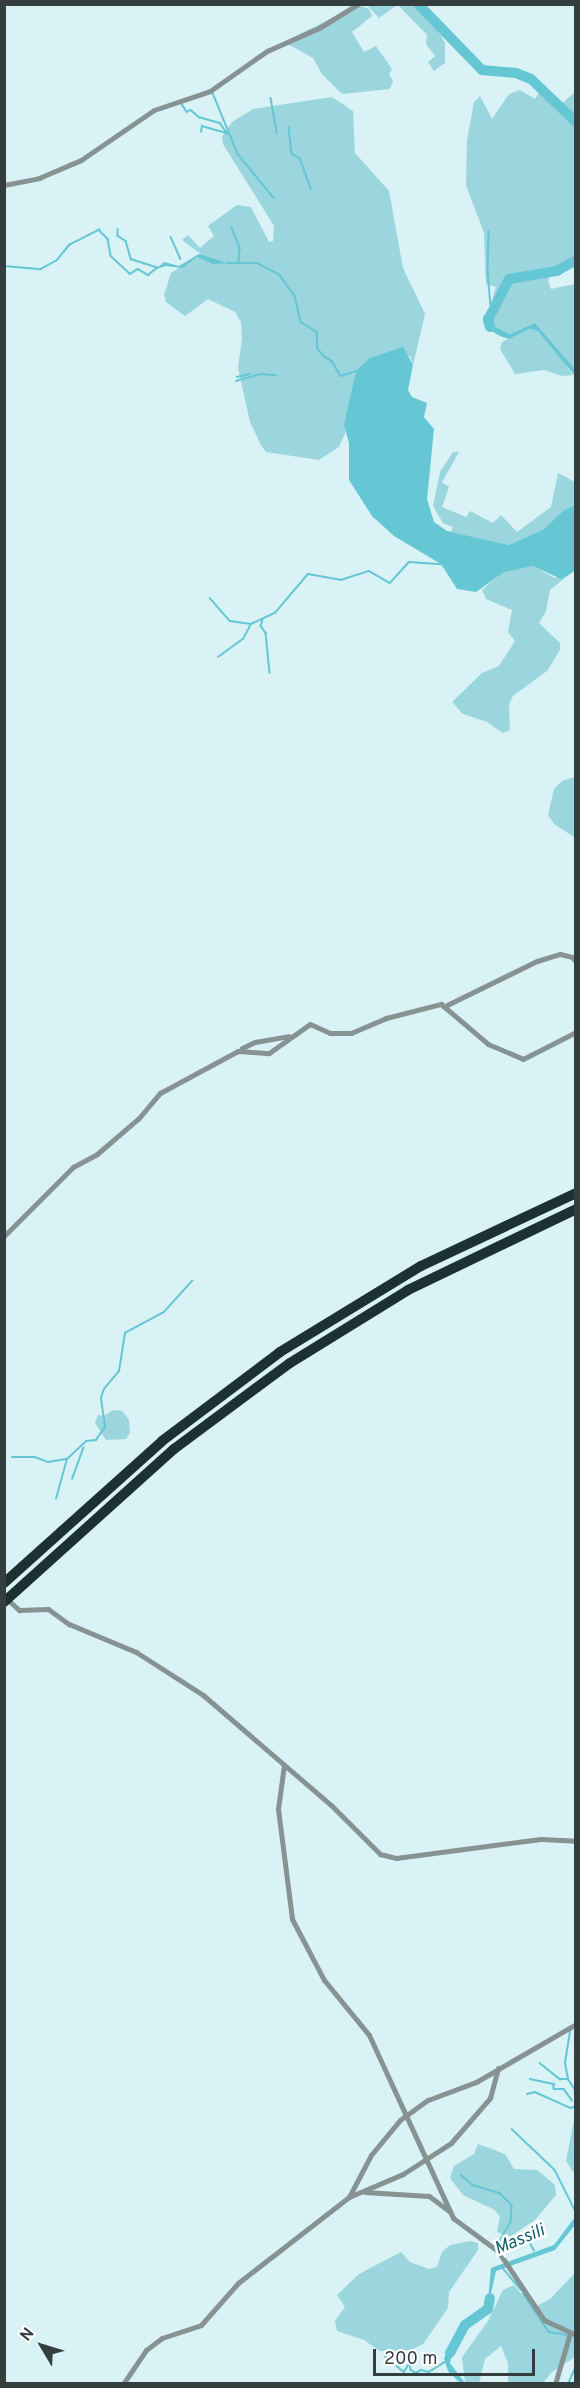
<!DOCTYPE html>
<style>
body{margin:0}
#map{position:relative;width:580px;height:2388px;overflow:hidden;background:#d8f2f5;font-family:Overpass,sans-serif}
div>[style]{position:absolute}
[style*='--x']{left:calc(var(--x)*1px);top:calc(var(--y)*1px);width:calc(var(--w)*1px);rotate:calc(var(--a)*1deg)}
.green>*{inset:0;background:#9bd5dd}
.water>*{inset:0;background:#65c6d4}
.stream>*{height:1.5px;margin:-0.75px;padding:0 0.75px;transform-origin:0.75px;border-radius:0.75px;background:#65c6d4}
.river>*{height:10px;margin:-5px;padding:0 5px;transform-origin:5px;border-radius:5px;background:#65c6d4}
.street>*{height:5px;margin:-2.5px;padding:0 2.5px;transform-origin:2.5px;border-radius:2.5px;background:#879293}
.highway>*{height:10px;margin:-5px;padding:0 5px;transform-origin:5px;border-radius:5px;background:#1c3134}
span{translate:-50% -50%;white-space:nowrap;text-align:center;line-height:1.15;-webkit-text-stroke:5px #fff;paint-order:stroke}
.water-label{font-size:18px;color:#10636c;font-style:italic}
.frame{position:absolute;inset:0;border:6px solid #343e3f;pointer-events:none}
.north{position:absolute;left:12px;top:2316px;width:60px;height:60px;-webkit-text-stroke:4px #fff;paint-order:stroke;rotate:308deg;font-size:16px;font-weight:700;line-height:24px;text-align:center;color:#343e3f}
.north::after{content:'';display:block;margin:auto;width:21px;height:27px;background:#343e3f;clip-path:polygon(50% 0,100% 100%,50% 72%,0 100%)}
.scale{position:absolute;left:373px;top:2349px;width:162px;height:27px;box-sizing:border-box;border:3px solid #343e3f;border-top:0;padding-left:8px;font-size:18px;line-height:21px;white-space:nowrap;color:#343e3f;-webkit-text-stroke:4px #fff;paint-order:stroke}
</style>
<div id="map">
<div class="green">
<i style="clip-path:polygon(358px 5px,369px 9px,372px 16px,352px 32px,364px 52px,376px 46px,392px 69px,389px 74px,393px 81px,390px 89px,342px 94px,322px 74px,313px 58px,284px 42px)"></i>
<i style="clip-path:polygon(367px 5px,397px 5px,379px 18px)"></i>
<i style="clip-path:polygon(398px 5px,412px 5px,439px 32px,445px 43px,445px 63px,434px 71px,428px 62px,435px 56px,426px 44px,427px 35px)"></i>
<i style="clip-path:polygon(542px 87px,559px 106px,575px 92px,575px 267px,550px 275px,548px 281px,551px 289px,575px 284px,575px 369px,535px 323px,510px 334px,492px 325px,488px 313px,496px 287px,486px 284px,484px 233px,466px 185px,467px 140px,474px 102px,480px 96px,492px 119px,509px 94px,520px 90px,535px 99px)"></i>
<i style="clip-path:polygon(332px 97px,353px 111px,355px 153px,389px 191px,403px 268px,425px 314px,413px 365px,410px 356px,356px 371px,345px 434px,339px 447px,319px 460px,266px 452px,261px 445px,250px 422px,238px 368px,242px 339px,241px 322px,235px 312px,208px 299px,185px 316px,166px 302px,164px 295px,171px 273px,196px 257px,227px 263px,206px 258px,182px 240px,188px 235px,200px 248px,214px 236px,208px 226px,237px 205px,251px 207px,269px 242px,273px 241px,274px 226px,223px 144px,222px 137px,232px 122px,253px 109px)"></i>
<i style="clip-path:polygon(529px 329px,538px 331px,548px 340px,573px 375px,562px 376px,544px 370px,515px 374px,500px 349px,502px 342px)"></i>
<i style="clip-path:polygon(453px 452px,459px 452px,442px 482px,449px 487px,442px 507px,466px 517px,470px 511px,493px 523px,501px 515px,517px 532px,551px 507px,558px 473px,575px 482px,575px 505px,564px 510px,544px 529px,509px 545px,451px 532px,453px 527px,443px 523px,433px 506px,440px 472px)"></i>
<i style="clip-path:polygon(533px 566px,555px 578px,570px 574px,550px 590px,546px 611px,539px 623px,560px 643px,560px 650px,547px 671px,513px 696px,509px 704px,510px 730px,503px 733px,487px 722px,463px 714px,452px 702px,482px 673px,499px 666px,515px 641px,508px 632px,512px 610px,486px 599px,482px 590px,504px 571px)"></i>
<i style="clip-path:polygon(575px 777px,576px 837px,574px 837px,554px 824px,548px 815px,554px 789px,562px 781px)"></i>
<i style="clip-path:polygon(113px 1410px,122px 1411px,129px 1420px,130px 1433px,126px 1439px,106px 1440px,95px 1423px,98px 1415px,104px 1416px)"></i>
<i style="clip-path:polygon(575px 2115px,576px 2172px,574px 2173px,566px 2161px)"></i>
<i style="clip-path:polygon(478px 2144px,505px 2154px,514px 2169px,537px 2170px,555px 2185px,556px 2195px,535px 2220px,510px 2237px,497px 2232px,500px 2217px,495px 2210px,463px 2195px,450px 2178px,454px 2166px,474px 2154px)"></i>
<i style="clip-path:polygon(470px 2241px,478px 2243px,478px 2250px,449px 2292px,448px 2308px,423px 2344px,411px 2350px,380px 2351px,364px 2340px,337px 2331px,335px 2321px,345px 2307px,337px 2295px,359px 2274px,401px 2252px,410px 2262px,429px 2269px,437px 2267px,442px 2252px,450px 2245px)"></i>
<i style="clip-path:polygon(575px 2273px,575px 2357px,552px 2372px,543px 2383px,508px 2383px,508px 2363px,501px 2346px,485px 2359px,479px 2383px,465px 2383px,462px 2357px,488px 2321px,503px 2290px,514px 2285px,533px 2308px,550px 2299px)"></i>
</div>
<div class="water">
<i style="clip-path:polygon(199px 254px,227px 263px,213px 264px,197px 257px,182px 268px,166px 266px,156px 269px,164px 262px,179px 266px)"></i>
<i style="clip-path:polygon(488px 313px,492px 325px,510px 334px,535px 323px,575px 369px,575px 376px,538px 331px,529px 329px,509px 339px,500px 336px,486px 328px,483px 316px)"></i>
<i style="clip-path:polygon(403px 347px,413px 365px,408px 390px,412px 397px,427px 403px,424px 417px,434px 429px,427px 499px,434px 522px,447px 531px,509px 545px,544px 529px,564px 510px,575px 505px,575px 571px,561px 579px,533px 566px,504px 572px,476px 592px,457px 589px,441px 564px,394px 536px,372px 516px,349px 480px,349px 443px,344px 425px,356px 371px,370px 358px)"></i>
<i style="clip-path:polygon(575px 2217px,575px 2225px,555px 2250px,496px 2271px,487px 2311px,491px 2268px,554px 2245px)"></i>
<i style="clip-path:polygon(456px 2340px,450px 2363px,465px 2383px,460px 2383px,448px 2371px,444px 2358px)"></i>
</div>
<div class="stream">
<i style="--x:213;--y:93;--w:66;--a:67.7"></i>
<i style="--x:238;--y:154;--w:57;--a:50.7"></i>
<i style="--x:271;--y:98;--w:35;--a:80"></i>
<i style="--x:182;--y:104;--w:9;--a:58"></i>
<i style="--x:187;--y:112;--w:4;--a:-27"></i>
<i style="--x:191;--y:110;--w:11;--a:41"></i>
<i style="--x:199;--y:117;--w:22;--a:16"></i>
<i style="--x:220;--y:123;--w:12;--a:55"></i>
<i style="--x:289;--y:127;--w:27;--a:84"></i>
<i style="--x:292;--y:154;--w:9;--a:27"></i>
<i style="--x:300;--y:158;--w:33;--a:70"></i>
<i style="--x:201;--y:132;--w:6;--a:-81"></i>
<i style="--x:202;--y:126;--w:26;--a:16"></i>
<i style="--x:232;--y:228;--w:22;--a:68"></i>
<i style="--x:240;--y:248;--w:14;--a:94"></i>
<i style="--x:118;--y:229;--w:7;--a:90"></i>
<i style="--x:118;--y:236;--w:9;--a:32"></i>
<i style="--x:126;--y:241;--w:19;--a:74"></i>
<i style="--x:131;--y:259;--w:28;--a:18"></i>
<i style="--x:489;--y:231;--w:41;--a:91.4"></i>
<i style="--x:488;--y:272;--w:32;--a:85"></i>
<i style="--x:491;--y:304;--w:6;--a:31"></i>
<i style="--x:171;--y:237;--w:24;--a:66"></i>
<i style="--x:227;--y:263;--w:30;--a:0"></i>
<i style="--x:257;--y:263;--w:25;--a:27"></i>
<i style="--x:279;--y:274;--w:27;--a:54"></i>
<i style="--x:295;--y:296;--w:27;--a:77"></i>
<i style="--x:301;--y:322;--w:19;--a:32"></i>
<i style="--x:317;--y:332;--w:17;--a:87"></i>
<i style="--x:318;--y:349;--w:11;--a:49"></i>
<i style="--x:325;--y:357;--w:8;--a:30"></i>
<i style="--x:332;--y:361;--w:17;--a:59"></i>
<i style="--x:341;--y:376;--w:16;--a:-18"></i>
<i style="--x:4;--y:266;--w:37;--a:5"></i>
<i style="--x:41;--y:269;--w:18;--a:-29"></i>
<i style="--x:57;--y:260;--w:19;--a:-51"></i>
<i style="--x:69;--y:245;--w:34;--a:-27"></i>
<i style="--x:99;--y:230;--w:13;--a:45"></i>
<i style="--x:108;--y:239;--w:17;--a:80"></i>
<i style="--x:111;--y:256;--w:26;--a:43"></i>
<i style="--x:130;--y:274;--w:9;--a:-32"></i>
<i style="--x:138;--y:269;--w:12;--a:31"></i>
<i style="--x:148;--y:275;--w:11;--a:-38"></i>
<i style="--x:237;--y:377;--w:13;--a:-13"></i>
<i style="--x:236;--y:381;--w:25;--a:-16"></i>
<i style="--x:260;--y:374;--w:16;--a:4"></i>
<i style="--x:210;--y:598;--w:30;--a:49"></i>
<i style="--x:230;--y:621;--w:21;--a:8"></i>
<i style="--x:251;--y:624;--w:26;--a:-25"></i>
<i style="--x:275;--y:613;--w:51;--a:-49.8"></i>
<i style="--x:308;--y:574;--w:34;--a:10"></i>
<i style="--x:341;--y:580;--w:29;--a:-18"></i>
<i style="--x:369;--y:571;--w:24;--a:30"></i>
<i style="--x:390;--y:583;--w:28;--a:-48"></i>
<i style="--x:409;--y:562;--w:32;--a:4"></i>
<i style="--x:263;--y:620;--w:6;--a:108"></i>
<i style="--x:261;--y:626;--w:9;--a:54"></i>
<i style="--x:266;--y:633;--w:40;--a:84.3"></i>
<i style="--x:218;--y:657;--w:31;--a:-36"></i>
<i style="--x:243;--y:639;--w:15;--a:-62"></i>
<i style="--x:12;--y:1457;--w:23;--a:0"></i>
<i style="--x:35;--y:1457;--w:14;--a:21"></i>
<i style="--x:48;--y:1462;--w:18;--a:-9"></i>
<i style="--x:72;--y:1479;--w:33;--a:-70"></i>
<i style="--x:56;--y:1499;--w:41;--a:-74.6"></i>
<i style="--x:67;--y:1459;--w:26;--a:-43"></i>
<i style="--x:86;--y:1441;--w:10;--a:-6"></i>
<i style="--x:96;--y:1440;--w:16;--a:-55"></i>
<i style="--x:105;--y:1427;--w:29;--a:-98"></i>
<i style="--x:101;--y:1398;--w:9;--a:-72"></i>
<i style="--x:104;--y:1389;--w:23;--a:-50"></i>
<i style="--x:119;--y:1371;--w:38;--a:-81"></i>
<i style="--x:125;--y:1333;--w:44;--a:-28.3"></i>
<i style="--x:164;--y:1312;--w:42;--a:-47.9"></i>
<i style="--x:540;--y:2063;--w:26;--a:39"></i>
<i style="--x:560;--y:2079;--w:8;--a:0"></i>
<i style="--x:568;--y:2079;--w:12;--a:55"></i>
<i style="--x:575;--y:2089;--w:14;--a:86"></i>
<i style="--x:530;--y:2079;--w:25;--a:12"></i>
<i style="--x:554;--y:2084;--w:5;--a:90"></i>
<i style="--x:554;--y:2089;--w:10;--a:0"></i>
<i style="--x:564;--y:2089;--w:14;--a:54"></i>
<i style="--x:568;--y:2079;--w:16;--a:-101"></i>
<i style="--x:565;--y:2063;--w:32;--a:-81"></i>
<i style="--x:527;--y:2094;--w:8;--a:-14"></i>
<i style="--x:535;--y:2092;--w:39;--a:24"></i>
<i style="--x:571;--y:2108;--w:5;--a:-22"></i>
<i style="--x:512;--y:2129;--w:59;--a:43.6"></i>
<i style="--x:555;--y:2170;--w:47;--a:63.4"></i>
<i style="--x:461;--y:2175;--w:16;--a:40"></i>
<i style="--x:473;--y:2185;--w:28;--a:17"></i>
<i style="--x:500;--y:2193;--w:17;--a:45"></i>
<i style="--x:512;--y:2205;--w:17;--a:93"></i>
<i style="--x:511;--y:2222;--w:22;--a:120"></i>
<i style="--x:500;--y:2241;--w:16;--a:11"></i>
<i style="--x:516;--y:2244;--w:13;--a:-23"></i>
<i style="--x:528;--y:2239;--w:13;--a:61"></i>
<i style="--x:502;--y:2267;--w:30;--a:50"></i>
<i style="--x:523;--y:2293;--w:47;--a:56.3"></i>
<i style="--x:549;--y:2332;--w:18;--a:9"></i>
<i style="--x:385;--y:2356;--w:25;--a:40"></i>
<i style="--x:404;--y:2372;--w:12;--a:-59"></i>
<i style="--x:410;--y:2362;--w:8;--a:83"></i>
<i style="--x:411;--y:2370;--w:6;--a:31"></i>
<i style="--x:416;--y:2373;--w:6;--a:-31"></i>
<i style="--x:421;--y:2370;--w:8;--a:14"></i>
<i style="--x:429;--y:2372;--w:19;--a:-32"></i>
<i style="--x:575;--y:2367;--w:5;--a:-79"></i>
<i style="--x:568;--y:2384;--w:17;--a:-66"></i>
</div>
<div class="river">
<i style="--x:418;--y:4;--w:92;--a:45.9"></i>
<i style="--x:482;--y:70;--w:34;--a:5"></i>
<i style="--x:516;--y:73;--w:16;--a:22"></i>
<i style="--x:531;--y:79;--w:62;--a:43.7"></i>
<i style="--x:490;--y:327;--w:7;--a:-106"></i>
<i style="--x:488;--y:320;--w:46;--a:-62.9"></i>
<i style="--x:509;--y:279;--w:49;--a:-9.5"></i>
<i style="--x:557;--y:271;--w:22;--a:-30"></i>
<i style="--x:450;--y:2353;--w:32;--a:-62"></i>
<i style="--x:465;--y:2325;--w:28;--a:-35"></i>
<i style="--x:488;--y:2309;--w:11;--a:-80"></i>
</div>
<div class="street">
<i style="--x:4;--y:185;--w:36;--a:-11"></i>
<i style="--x:39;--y:178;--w:46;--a:-23.2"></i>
<i style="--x:81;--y:160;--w:88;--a:-34.4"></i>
<i style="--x:154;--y:110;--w:59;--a:-18.7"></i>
<i style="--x:210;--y:91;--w:70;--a:-35.1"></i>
<i style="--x:267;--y:51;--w:57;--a:-23.9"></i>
<i style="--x:319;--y:28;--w:46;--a:-31.6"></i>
<i style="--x:447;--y:1005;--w:100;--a:-26.1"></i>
<i style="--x:537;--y:961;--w:24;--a:-17"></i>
<i style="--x:560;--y:954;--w:12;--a:14"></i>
<i style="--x:572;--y:957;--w:6;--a:51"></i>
<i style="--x:242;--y:1048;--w:14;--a:-25"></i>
<i style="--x:255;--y:1042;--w:34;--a:-10"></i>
<i style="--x:4;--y:1236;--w:98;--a:-45"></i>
<i style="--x:73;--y:1167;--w:27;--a:-28"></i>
<i style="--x:97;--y:1154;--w:55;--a:-40.6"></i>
<i style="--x:139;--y:1118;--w:33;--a:-50"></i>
<i style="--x:160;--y:1093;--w:89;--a:-28.3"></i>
<i style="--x:238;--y:1051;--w:31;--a:4"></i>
<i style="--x:269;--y:1053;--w:50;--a:-35.3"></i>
<i style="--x:310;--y:1024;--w:22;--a:24"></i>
<i style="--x:330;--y:1033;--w:21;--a:0"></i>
<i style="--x:351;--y:1033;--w:38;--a:-23"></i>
<i style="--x:386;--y:1018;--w:57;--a:-14.3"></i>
<i style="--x:441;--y:1004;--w:62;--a:40.4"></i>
<i style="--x:488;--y:1044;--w:38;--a:23"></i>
<i style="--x:523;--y:1059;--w:59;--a:-27"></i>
<i style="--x:6;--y:1598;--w:18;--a:43"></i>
<i style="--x:19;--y:1610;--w:29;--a:-2"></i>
<i style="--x:48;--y:1609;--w:26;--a:36"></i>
<i style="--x:69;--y:1624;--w:73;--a:22.7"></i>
<i style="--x:136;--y:1652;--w:80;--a:32.7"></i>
<i style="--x:203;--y:1695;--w:170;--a:40.7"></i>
<i style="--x:332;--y:1806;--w:68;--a:45"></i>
<i style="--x:380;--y:1854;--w:16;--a:14"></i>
<i style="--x:396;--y:1858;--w:146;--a:-7.5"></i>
<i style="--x:541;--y:1839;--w:35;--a:3"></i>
<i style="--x:284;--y:1765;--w:44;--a:97.8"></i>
<i style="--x:278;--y:1809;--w:111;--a:82.7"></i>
<i style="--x:292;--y:1919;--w:69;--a:62.3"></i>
<i style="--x:324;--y:1980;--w:71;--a:50.7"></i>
<i style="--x:369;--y:2035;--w:201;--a:65.3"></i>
<i style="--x:453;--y:2218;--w:56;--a:36.3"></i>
<i style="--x:498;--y:2251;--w:83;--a:56.3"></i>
<i style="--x:544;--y:2320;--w:35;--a:25"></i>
<i style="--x:365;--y:2192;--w:64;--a:3.6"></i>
<i style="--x:429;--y:2196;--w:25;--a:37"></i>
<i style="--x:349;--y:2197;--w:59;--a:-23.1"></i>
<i style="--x:403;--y:2174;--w:57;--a:-32.9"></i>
<i style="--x:451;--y:2143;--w:60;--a:-49.1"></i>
<i style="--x:490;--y:2098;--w:31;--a:-75"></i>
<i style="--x:123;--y:2384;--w:41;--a:-55.9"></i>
<i style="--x:146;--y:2350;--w:20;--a:-37"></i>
<i style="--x:162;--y:2338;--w:41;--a:-18.4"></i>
<i style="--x:201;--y:2325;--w:56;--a:-48.6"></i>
<i style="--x:238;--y:2283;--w:140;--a:-37.8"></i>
<i style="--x:349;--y:2197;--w:47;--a:-62.4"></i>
<i style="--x:371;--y:2155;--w:45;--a:-50.4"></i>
<i style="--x:400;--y:2120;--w:34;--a:-36"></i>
<i style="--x:428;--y:2100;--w:51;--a:-20.6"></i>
<i style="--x:476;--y:2082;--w:116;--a:-30.1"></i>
<i style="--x:555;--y:2384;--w:53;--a:-73.6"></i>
</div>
<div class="highway">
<i style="--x:4;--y:1583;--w:212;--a:-41.9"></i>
<i style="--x:162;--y:1441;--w:148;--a:-37"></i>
<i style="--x:280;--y:1352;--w:165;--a:-31.4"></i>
<i style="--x:421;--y:1266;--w:171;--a:-25.2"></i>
<i style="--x:4;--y:1602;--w:229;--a:-42"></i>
<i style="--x:174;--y:1449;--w:144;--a:-36.6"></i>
<i style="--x:290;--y:1363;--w:139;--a:-31.7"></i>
<i style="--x:408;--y:1290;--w:187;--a:-25.7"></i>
</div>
<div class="water-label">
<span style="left:520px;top:2241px;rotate:-23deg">Massili</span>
</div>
<div class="frame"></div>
<div class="north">N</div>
<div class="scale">200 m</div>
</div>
